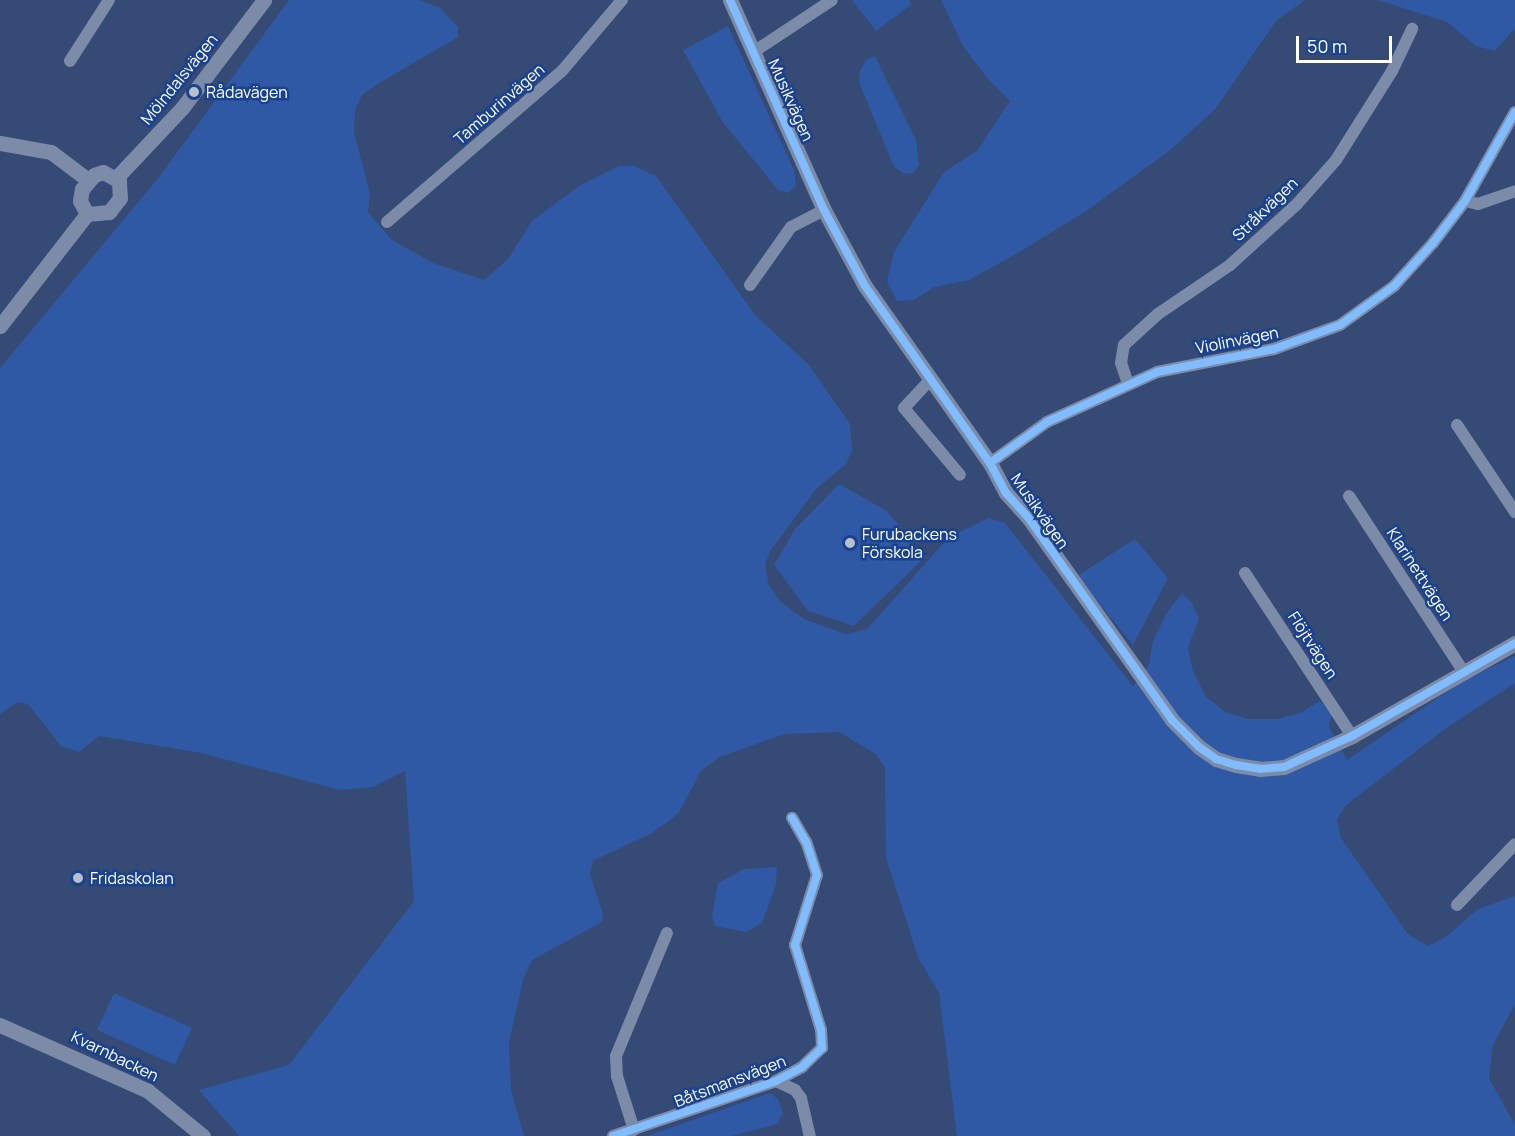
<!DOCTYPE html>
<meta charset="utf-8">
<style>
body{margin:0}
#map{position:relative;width:1515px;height:1136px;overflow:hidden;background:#354a74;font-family:Manrope,sans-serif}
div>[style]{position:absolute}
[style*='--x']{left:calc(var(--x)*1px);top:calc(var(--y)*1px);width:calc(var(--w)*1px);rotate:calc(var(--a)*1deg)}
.green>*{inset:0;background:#2f59a4}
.minor>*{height:12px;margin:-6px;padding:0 6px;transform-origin:6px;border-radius:6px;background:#7c8ba7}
.tertiary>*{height:15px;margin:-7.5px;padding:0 7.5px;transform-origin:7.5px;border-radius:7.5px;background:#7c8ba7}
.cycleway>*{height:8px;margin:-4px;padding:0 4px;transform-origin:4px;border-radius:4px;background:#80bcff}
.dots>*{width:16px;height:16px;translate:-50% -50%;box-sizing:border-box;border:3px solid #1b428e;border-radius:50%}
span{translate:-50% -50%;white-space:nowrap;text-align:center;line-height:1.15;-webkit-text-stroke:5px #1b428e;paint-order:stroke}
.street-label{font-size:16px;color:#fff}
.poi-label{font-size:16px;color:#fff}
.left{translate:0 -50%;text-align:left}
.scale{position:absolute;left:1296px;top:36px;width:96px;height:27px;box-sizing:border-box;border:3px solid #fff;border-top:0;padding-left:8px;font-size:18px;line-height:21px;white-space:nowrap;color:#fff;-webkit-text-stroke:4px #1b428e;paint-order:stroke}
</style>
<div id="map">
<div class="green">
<i style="clip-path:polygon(289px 0,419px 0,439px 7px,458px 27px,458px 37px,376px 85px,362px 95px,355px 110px,354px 132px,370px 194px,368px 212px,392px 240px,433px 263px,484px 280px,508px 259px,532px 221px,579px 186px,619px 166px,634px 166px,656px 176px,755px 315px,809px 365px,850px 424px,852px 451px,845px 465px,816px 489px,771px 550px,765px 564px,769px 585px,780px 601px,804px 619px,846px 634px,867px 629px,949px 537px,989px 518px,1005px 523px,1133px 686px,1149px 664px,1153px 641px,1166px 614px,1182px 593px,1192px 603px,1199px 618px,1188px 648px,1193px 671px,1206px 697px,1226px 712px,1248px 719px,1277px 719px,1300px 713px,1320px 701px,1332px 712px,1329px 727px,1347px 760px,1461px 682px,1515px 656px,1515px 683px,1445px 729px,1345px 806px,1337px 820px,1341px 838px,1408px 934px,1428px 946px,1447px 936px,1478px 909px,1515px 896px,1515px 1004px,1493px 1045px,1489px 1078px,1515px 1125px,1515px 1136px,957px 1136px,939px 993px,918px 957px,886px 858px,885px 768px,876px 754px,839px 732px,784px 734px,720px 757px,701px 771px,678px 814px,652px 833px,593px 861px,590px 874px,603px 914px,602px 922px,532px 960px,523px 980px,509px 1043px,511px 1090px,524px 1136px,239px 1136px,199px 1090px,289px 1065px,414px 901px,405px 771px,373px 787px,340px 790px,201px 753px,99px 736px,79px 752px,61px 746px,28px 704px,18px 702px,0 714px,0 368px,159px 177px)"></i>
<i style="clip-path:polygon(852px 0,909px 0,912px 4px,876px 31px)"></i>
<i style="clip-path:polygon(941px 0,1305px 0,1276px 21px,1216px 108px,1173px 148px,1085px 212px,1016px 254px,969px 280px,934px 287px,914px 300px,897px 301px,887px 281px,894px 252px,944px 172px,977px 151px,1010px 101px,988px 79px,963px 46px)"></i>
<i style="clip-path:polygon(1378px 0,1515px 0,1515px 28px,1495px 51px,1476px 46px,1447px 22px)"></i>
<i style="clip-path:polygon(728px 26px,794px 170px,796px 185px,789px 193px,778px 190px,722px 121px,683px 50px)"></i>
<i style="clip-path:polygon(875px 56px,916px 140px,919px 165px,913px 173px,904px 174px,894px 167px,859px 82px,860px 71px,866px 60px)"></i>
<i style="clip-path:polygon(839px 484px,887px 511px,925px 557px,854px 626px,808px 611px,774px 565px,795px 529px)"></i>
<i style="clip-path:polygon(1135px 539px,1168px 578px,1133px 645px,1077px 576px)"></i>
<i style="clip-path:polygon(777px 867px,776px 884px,762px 923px,747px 932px,715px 926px,712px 915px,718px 883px,744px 869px)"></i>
<i style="clip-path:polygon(114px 993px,192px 1028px,175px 1065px,97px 1030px)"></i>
<i style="clip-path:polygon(770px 1093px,778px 1099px,783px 1113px,777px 1124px,731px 1136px,647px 1136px)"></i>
</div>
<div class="minor">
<i style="--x:755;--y:51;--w:92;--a:-33.5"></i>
<i style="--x:70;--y:61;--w:72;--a:-57.4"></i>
<i style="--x:1465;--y:201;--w:13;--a:13"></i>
<i style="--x:1478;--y:204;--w:39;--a:-19"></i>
<i style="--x:387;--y:222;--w:231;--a:-40.8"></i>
<i style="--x:562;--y:71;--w:93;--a:-49.8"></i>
<i style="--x:750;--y:285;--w:71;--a:-54.7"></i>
<i style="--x:791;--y:227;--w:37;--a:-27"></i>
<i style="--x:930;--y:380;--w:38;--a:133"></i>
<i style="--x:904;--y:408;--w:87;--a:50.1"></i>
<i style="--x:1128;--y:384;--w:22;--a:-108"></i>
<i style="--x:1121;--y:363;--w:18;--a:-81"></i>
<i style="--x:1124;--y:345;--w:46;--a:-42.4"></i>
<i style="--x:1158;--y:314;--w:87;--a:-34.2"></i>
<i style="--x:1230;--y:265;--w:91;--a:-42.3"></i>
<i style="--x:1297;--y:204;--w:59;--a:-48.4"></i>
<i style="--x:1336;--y:160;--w:105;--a:-57.8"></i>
<i style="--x:1392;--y:71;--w:47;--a:-64.5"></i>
<i style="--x:1457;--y:425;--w:105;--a:56.3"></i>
<i style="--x:990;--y:463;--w:70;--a:-35.7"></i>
<i style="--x:1047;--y:422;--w:121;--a:-24.4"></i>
<i style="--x:1157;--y:372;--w:119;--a:-11.1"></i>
<i style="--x:1274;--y:349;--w:70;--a:-20"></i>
<i style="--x:1340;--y:325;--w:67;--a:-35.8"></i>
<i style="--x:1394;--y:286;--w:58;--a:-47.8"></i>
<i style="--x:1433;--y:243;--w:53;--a:-52.7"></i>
<i style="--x:1465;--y:201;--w:102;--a:-60.7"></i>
<i style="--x:1349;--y:496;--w:209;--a:56.9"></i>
<i style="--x:1245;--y:573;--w:195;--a:56.7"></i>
<i style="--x:1457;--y:905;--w:84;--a:-46.4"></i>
<i style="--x:776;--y:1081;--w:21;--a:25"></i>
<i style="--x:795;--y:1090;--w:10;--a:53"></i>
<i style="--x:801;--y:1098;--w:39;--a:77"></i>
<i style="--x:634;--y:1130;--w:57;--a:-107.5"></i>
<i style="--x:617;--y:1076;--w:20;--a:-93"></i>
<i style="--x:616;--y:1056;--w:133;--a:-67.5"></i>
<i style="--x:613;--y:1136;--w:172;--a:-18.6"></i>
<i style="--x:776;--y:1081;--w:30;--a:-28"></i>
<i style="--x:802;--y:1067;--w:28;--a:-44"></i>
<i style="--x:822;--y:1048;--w:18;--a:-93"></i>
<i style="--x:821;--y:1030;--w:89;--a:-107"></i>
<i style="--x:795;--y:945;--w:73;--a:-72.6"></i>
<i style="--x:817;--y:875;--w:35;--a:-108"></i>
<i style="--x:806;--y:842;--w:28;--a:-120"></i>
</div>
<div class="tertiary">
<i style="--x:730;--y:0;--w:230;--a:65.9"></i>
<i style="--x:824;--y:210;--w:86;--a:61.7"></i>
<i style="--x:865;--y:286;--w:217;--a:54.8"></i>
<i style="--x:990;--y:463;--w:34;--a:62"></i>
<i style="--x:1006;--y:493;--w:36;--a:48"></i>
<i style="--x:1030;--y:520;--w:245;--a:54.6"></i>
<i style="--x:1172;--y:720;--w:38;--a:45"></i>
<i style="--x:1199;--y:747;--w:21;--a:35"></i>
<i style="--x:1216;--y:759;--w:21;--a:17"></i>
<i style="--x:1236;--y:765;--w:24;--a:9"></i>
<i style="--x:1260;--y:769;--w:24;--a:-5"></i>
<i style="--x:1284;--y:767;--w:75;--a:-24.5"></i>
<i style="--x:1352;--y:736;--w:188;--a:-29.7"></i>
<i style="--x:0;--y:143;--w:52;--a:10"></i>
<i style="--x:51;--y:152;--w:46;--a:37.1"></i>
<i style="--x:103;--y:172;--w:18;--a:29"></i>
<i style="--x:119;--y:181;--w:17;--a:87"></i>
<i style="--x:120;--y:198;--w:18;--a:128"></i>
<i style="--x:109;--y:212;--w:22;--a:175"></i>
<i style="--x:87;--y:214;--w:15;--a:-118"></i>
<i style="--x:80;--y:201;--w:12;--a:-81"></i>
<i style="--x:82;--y:189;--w:18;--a:-49"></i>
<i style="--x:94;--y:175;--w:9;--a:-18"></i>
<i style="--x:117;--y:177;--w:95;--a:-46.7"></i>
<i style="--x:182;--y:108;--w:136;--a:-52.8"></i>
<i style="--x:0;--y:326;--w:142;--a:-52.2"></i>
<i style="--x:0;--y:1025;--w:162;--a:24"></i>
<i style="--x:148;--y:1091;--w:71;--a:39.3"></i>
</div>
<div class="cycleway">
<i style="--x:730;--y:0;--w:230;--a:65.9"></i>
<i style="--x:824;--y:210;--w:86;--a:61.7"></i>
<i style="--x:865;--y:286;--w:217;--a:54.8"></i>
<i style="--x:990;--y:463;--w:34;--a:62"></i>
<i style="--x:1006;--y:493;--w:36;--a:48"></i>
<i style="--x:1030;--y:520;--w:245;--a:54.6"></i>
<i style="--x:1172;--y:720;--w:38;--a:45"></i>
<i style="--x:1199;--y:747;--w:21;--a:35"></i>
<i style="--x:1216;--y:759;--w:21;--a:17"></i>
<i style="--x:1236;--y:765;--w:24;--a:9"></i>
<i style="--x:1260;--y:769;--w:24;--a:-5"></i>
<i style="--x:1284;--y:767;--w:75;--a:-24.5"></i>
<i style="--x:1352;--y:736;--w:188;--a:-29.7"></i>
<i style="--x:990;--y:463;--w:70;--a:-35.7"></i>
<i style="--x:1047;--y:422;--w:121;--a:-24.4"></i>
<i style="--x:1157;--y:372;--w:119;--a:-11.1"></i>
<i style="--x:1274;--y:349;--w:70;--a:-20"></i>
<i style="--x:1340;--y:325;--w:67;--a:-35.8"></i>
<i style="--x:1394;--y:286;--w:58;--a:-47.8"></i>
<i style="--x:1433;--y:243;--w:53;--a:-52.7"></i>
<i style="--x:1465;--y:201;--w:102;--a:-60.7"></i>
<i style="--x:613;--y:1136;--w:172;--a:-18.6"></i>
<i style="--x:776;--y:1081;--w:30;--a:-28"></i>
<i style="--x:802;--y:1067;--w:28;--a:-44"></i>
<i style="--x:822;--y:1048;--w:18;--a:-93"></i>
<i style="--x:821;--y:1030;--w:89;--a:-107"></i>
<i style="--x:795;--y:945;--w:73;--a:-72.6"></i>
<i style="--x:817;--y:875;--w:35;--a:-108"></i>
<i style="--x:806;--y:842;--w:28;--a:-120"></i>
</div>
<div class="dots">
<i style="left:194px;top:92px;background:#b8c0ce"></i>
<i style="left:850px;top:543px;background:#b8c0ce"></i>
<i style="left:78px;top:878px;background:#b8c0ce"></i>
</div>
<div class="street-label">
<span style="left:179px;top:79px;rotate:-51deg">Mölndalsvägen</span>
<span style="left:791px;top:100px;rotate:66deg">Musikvägen</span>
<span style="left:499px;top:104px;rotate:-41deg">Tamburinvägen</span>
<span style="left:1265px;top:209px;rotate:-44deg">Stråkvägen</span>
<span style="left:1237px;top:340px;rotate:-11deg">Violinvägen</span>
<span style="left:1040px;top:511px;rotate:55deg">Musikvägen</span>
<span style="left:1420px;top:574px;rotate:57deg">Klarinettvägen</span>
<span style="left:1313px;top:645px;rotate:57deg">Flöjtvägen</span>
<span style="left:115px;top:1056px;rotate:26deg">Kvarnbacken</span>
<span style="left:730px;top:1081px;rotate:-21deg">Båtsmansvägen</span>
</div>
<div class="poi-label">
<span class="left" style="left:206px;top:92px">Rådavägen</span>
<span class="left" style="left:862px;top:543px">Furubackens<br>Förskola</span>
<span class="left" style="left:90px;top:878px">Fridaskolan</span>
</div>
<div class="scale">50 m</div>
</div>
